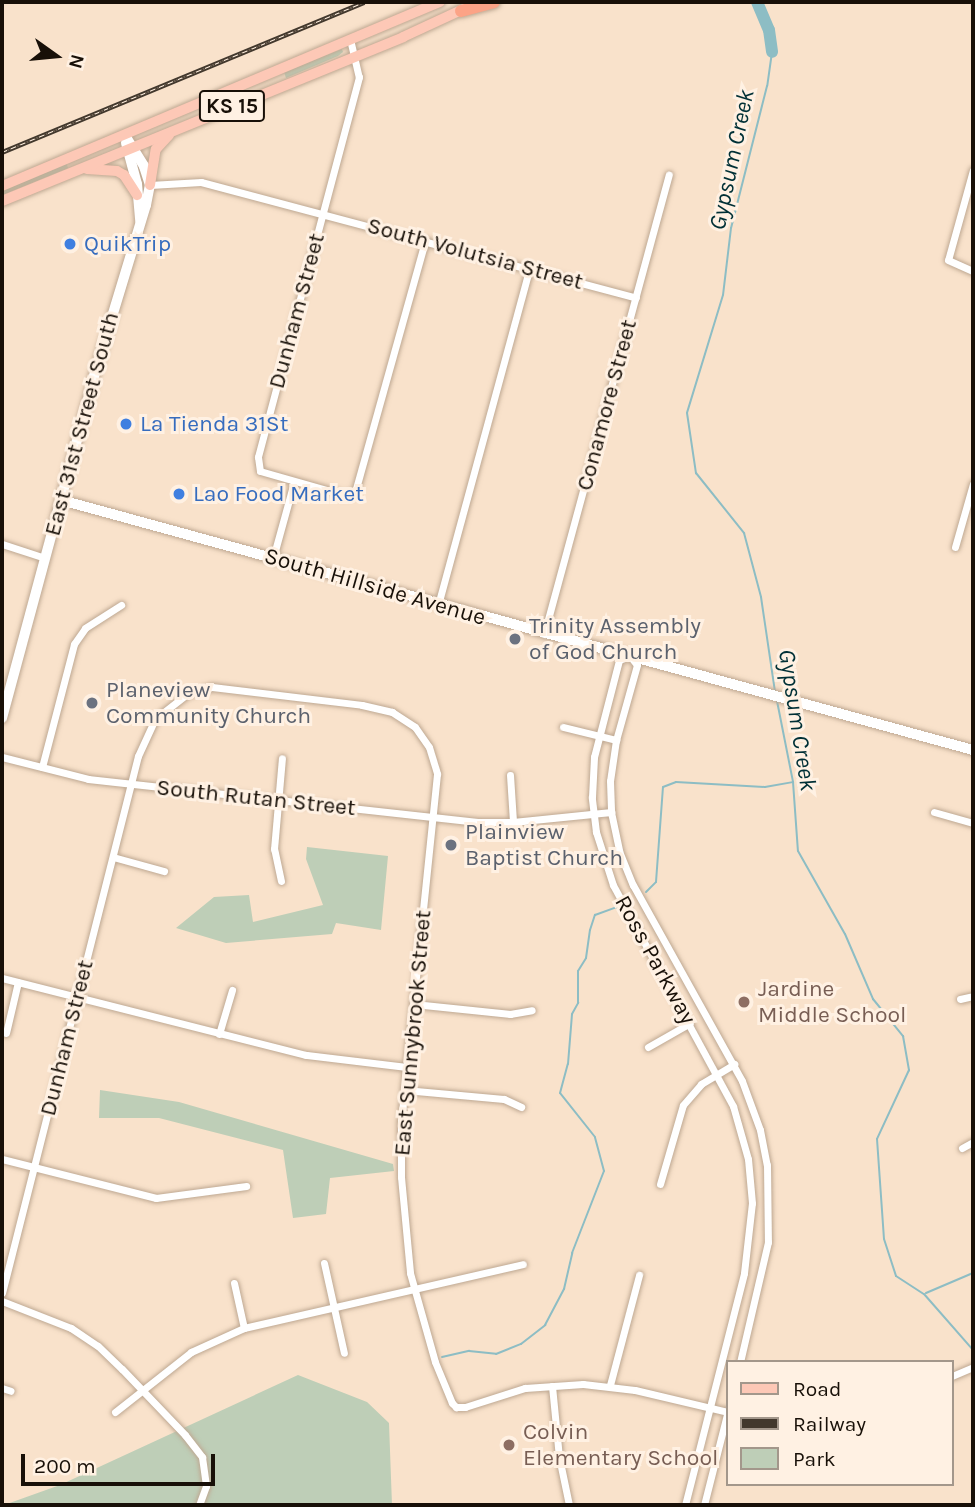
<!DOCTYPE html>
<style>
body{margin:0}
#map{position:relative;width:975px;height:1507px;overflow:hidden;background:#f9e2cb;font-family:Karla,sans-serif}
div>[style]{position:absolute}
[style*='--x']{left:calc(var(--x)*1px);top:calc(var(--y)*1px);width:calc(var(--w)*1px);rotate:calc(var(--a)*1deg)}
.green>*{inset:0;background:#beceb7}
.stream>*{height:2px;margin:-1px;padding:0 1px;transform-origin:1px;border-radius:1px;background:#8dbdc4}
.river>*{height:12px;margin:-6px;padding:0 6px;transform-origin:6px;border-radius:6px;background:#8dbdc4}
.roads{filter:drop-shadow(0 0 2px #bea892) drop-shadow(0 0 2px #bea892)}
.street>*{height:7px;margin:-3.5px;padding:0 3.5px;transform-origin:3.5px;border-radius:3.5px;background:#fff}
.secondary>*{height:10px;margin:-5px;padding:0 5px;transform-origin:5px;border-radius:5px;background:#fff}
.primary>*{height:10px;margin:-5px;padding:0 5px;transform-origin:5px;border-radius:5px;background:#fdc8b6}
.highway>*{height:12px;margin:-6px;padding:0 6px;transform-origin:6px;border-radius:6px;background:#fca386}
.rail>*{height:4.5px;margin-top:-2.25px;transform-origin:0;background:repeating-linear-gradient(90deg,#fff1e3 0 5px,#42382d 0 10px);box-sizing:border-box;border-block:2px solid #42382d}
.dots>*{width:19px;height:19px;translate:-50% -50%;box-sizing:border-box;border:4px solid #fff1e3;border-radius:50%}
span{translate:-50% -50%;white-space:nowrap;text-align:center;line-height:1.15;-webkit-text-stroke:6px #fff1e3;paint-order:stroke}
.shield-label span{padding:2px 5px;background:#fff1e3;border:2px solid;border-radius:5px;-webkit-text-stroke-width:0}
.shield-label{font-size:21px;color:#181008;font-weight:700}
.shop-label{font-size:23px;color:#366cbe}
.left{translate:0 -50%;text-align:left}
.street-label{font-size:23px;color:#181008}
.worship-label{font-size:23px;color:#5b616d}
.education-label{font-size:23px;color:#785e54}
.water-label{font-size:24px;color:#003036;font-style:italic}
.frame{position:absolute;inset:0;border:4px solid #181008;pointer-events:none}
.legend{position:absolute;left:726px;top:1360px;width:228px;height:126px;box-sizing:border-box;background:#fff1e3;border:2px solid #a3978b;margin:0;padding:9px 12px;list-style:none;font-size:21px;color:#181008}
.legend li{display:flex;align-items:center;gap:14px;height:35px}
.legend b{width:35px;border:2px solid #a3978b}
.north{position:absolute;left:21px;top:21px;width:70px;height:70px;-webkit-text-stroke:5px #fff1e3;paint-order:stroke;rotate:105deg;font-size:19px;font-weight:700;line-height:28px;text-align:center;color:#181008}
.north::after{content:'';display:block;margin:auto;width:24px;height:32px;background:#181008;clip-path:polygon(50% 0,100% 100%,50% 72%,0 100%)}
.scale{position:absolute;left:21px;top:1454px;width:194px;height:32px;box-sizing:border-box;border:4px solid #181008;border-top:0;padding-left:9px;font-size:21px;line-height:24px;white-space:nowrap;color:#181008;-webkit-text-stroke:5px #fff1e3;paint-order:stroke}
</style>
<div id="map">
<div class="green">
<i style="clip-path:polygon(342px 49px,343px 52px,338px 56px,286px 78px,284px 72px)"></i>
<i style="clip-path:polygon(66px 162px,68px 168px,2px 195px,2px 189px)"></i>
<i style="clip-path:polygon(307px 847px,388px 856px,381px 930px,336px 923px,332px 934px,226px 943px,176px 928px,214px 897px,249px 895px,253px 922px,323px 905px,306px 859px)"></i>
<i style="clip-path:polygon(100px 1090px,179px 1102px,393px 1164px,394px 1171px,330px 1178px,326px 1214px,293px 1218px,283px 1150px,159px 1118px,99px 1118px)"></i>
<i style="clip-path:polygon(298px 1375px,367px 1402px,389px 1423px,392px 1505px,4px 1505px,60px 1485px)"></i>
</div>
<div class="stream">
<i style="--x:772;--y:52;--w:34;--a:98"></i>
<i style="--x:767;--y:86;--w:146;--a:104.2"></i>
<i style="--x:731;--y:228;--w:67;--a:96.8"></i>
<i style="--x:723;--y:295;--w:123;--a:107"></i>
<i style="--x:687;--y:413;--w:61;--a:81.5"></i>
<i style="--x:696;--y:473;--w:77;--a:51.3"></i>
<i style="--x:744;--y:533;--w:66;--a:75.1"></i>
<i style="--x:761;--y:597;--w:96;--a:81.6"></i>
<i style="--x:777;--y:701;--w:83;--a:78.8"></i>
<i style="--x:793;--y:782;--w:69;--a:85.9"></i>
<i style="--x:798;--y:851;--w:95;--a:60.5"></i>
<i style="--x:845;--y:934;--w:71;--a:66.7"></i>
<i style="--x:873;--y:999;--w:48;--a:51"></i>
<i style="--x:903;--y:1036;--w:35;--a:80"></i>
<i style="--x:909;--y:1070;--w:76;--a:114.9"></i>
<i style="--x:877;--y:1139;--w:100;--a:86"></i>
<i style="--x:884;--y:1239;--w:39;--a:72"></i>
<i style="--x:896;--y:1276;--w:33;--a:33"></i>
<i style="--x:924;--y:1294;--w:74;--a:48.8"></i>
<i style="--x:646;--y:892;--w:14;--a:-45"></i>
<i style="--x:656;--y:882;--w:95;--a:-85.8"></i>
<i style="--x:663;--y:787;--w:14;--a:-21"></i>
<i style="--x:676;--y:782;--w:89;--a:3.2"></i>
<i style="--x:765;--y:787;--w:28;--a:-10"></i>
<i style="--x:926;--y:1293;--w:51;--a:-23.1"></i>
<i style="--x:442;--y:1357;--w:28;--a:-13"></i>
<i style="--x:469;--y:1351;--w:27;--a:6"></i>
<i style="--x:496;--y:1354;--w:27;--a:-22"></i>
<i style="--x:521;--y:1344;--w:31;--a:-38"></i>
<i style="--x:545;--y:1325;--w:41;--a:-62.2"></i>
<i style="--x:564;--y:1289;--w:37;--a:-77"></i>
<i style="--x:572;--y:1253;--w:88;--a:-68.7"></i>
<i style="--x:604;--y:1171;--w:35;--a:-105"></i>
<i style="--x:595;--y:1137;--w:56;--a:-128.5"></i>
<i style="--x:560;--y:1093;--w:30;--a:-75"></i>
<i style="--x:568;--y:1064;--w:50;--a:-85.4"></i>
<i style="--x:572;--y:1014;--w:13;--a:-61"></i>
<i style="--x:578;--y:1003;--w:32;--a:-90"></i>
<i style="--x:578;--y:971;--w:15;--a:-58"></i>
<i style="--x:586;--y:958;--w:28;--a:-82"></i>
<i style="--x:590;--y:930;--w:16;--a:-72"></i>
<i style="--x:595;--y:915;--w:23;--a:-20"></i>
</div>
<div class="river">
<i style="--x:757;--y:2;--w:30;--a:67"></i>
<i style="--x:769;--y:30;--w:22;--a:82"></i>
</div>
<div class="roads">
<div class="street">
<i style="--x:350;--y:39;--w:39;--a:77"></i>
<i style="--x:359;--y:77;--w:393;--a:104.9"></i>
<i style="--x:258;--y:457;--w:14;--a:82"></i>
<i style="--x:260;--y:471;--w:87;--a:15.9"></i>
<i style="--x:344;--y:495;--w:11;--a:-15"></i>
<i style="--x:355;--y:492;--w:261;--a:-74.4"></i>
<i style="--x:973;--y:170;--w:93;--a:105.5"></i>
<i style="--x:948;--y:260;--w:27;--a:24"></i>
<i style="--x:150;--y:185;--w:51;--a:-3.4"></i>
<i style="--x:201;--y:182;--w:450;--a:14.9"></i>
<i style="--x:2;--y:544;--w:45;--a:18"></i>
<i style="--x:955;--y:547;--w:66;--a:-74.1"></i>
<i style="--x:273;--y:558;--w:79;--a:-74.6"></i>
<i style="--x:438;--y:605;--w:348;--a:-74.8"></i>
<i style="--x:544;--y:634;--w:476;--a:-74.8"></i>
<i style="--x:563;--y:727;--w:55;--a:13.8"></i>
<i style="--x:2;--y:757;--w:89;--a:14.3"></i>
<i style="--x:88;--y:779;--w:392;--a:6.3"></i>
<i style="--x:478;--y:822;--w:35;--a:0"></i>
<i style="--x:513;--y:822;--w:99;--a:-5.8"></i>
<i style="--x:42;--y:767;--w:127;--a:-75.4"></i>
<i style="--x:74;--y:644;--w:19;--a:-55"></i>
<i style="--x:85;--y:628;--w:43;--a:-32.6"></i>
<i style="--x:510;--y:775;--w:47;--a:86.3"></i>
<i style="--x:934;--y:812;--w:41;--a:15.8"></i>
<i style="--x:113;--y:857;--w:53;--a:15.4"></i>
<i style="--x:281;--y:881;--w:33;--a:-102"></i>
<i style="--x:274;--y:849;--w:91;--a:-85"></i>
<i style="--x:2;--y:978;--w:314;--a:14.2"></i>
<i style="--x:306;--y:1055;--w:102;--a:6.8"></i>
<i style="--x:960;--y:999;--w:13;--a:-13"></i>
<i style="--x:414;--y:1004;--w:97;--a:5.9"></i>
<i style="--x:510;--y:1014;--w:22;--a:-10"></i>
<i style="--x:6;--y:1033;--w:52;--a:-76.8"></i>
<i style="--x:219;--y:1034;--w:46;--a:-73.5"></i>
<i style="--x:648;--y:1047;--w:48;--a:-29.7"></i>
<i style="--x:405;--y:1090;--w:99;--a:5.2"></i>
<i style="--x:504;--y:1099;--w:19;--a:25"></i>
<i style="--x:962;--y:1148;--w:13;--a:-29"></i>
<i style="--x:2;--y:1159;--w:159;--a:14.2"></i>
<i style="--x:156;--y:1198;--w:91;--a:-7.6"></i>
<i style="--x:660;--y:1184;--w:82;--a:-73.8"></i>
<i style="--x:683;--y:1105;--w:28;--a:-49"></i>
<i style="--x:701;--y:1084;--w:39;--a:-31"></i>
<i style="--x:324;--y:1263;--w:92;--a:77.5"></i>
<i style="--x:234;--y:1283;--w:46;--a:77.5"></i>
<i style="--x:2;--y:1293;--w:554;--a:-75.79"></i>
<i style="--x:138;--y:756;--w:41;--a:-65.3"></i>
<i style="--x:155;--y:719;--w:41;--a:-38"></i>
<i style="--x:187;--y:694;--w:26;--a:-16"></i>
<i style="--x:212;--y:687;--w:151;--a:6.8"></i>
<i style="--x:362;--y:705;--w:31;--a:13"></i>
<i style="--x:392;--y:712;--w:27;--a:33"></i>
<i style="--x:415;--y:727;--w:24;--a:55"></i>
<i style="--x:429;--y:747;--w:28;--a:73"></i>
<i style="--x:437;--y:774;--w:349;--a:95.9"></i>
<i style="--x:401;--y:1121;--w:56;--a:90"></i>
<i style="--x:401;--y:1177;--w:96;--a:84.6"></i>
<i style="--x:410;--y:1273;--w:92;--a:74.3"></i>
<i style="--x:435;--y:1362;--w:44;--a:67.5"></i>
<i style="--x:452;--y:1403;--w:6;--a:45"></i>
<i style="--x:456;--y:1407;--w:9;--a:0"></i>
<i style="--x:465;--y:1407;--w:63;--a:-17.6"></i>
<i style="--x:525;--y:1388;--w:58;--a:-3.9"></i>
<i style="--x:583;--y:1384;--w:52;--a:6.6"></i>
<i style="--x:635;--y:1390;--w:96;--a:13.3"></i>
<i style="--x:2;--y:1301;--w:74;--a:21.4"></i>
<i style="--x:71;--y:1328;--w:32;--a:34"></i>
<i style="--x:98;--y:1346;--w:33;--a:44"></i>
<i style="--x:122;--y:1369;--w:91;--a:46.3"></i>
<i style="--x:185;--y:1435;--w:28;--a:52"></i>
<i style="--x:202;--y:1457;--w:29;--a:82"></i>
<i style="--x:206;--y:1486;--w:20;--a:110"></i>
<i style="--x:952;--y:1376;--w:23;--a:-23"></i>
<i style="--x:610;--y:1385;--w:114;--a:-75.2"></i>
<i style="--x:552;--y:1386;--w:71;--a:84.4"></i>
<i style="--x:559;--y:1457;--w:49;--a:78.2"></i>
<i style="--x:2;--y:1388;--w:9;--a:18"></i>
<i style="--x:115;--y:1412;--w:97;--a:-38.3"></i>
<i style="--x:191;--y:1352;--w:58;--a:-24.4"></i>
<i style="--x:244;--y:1328;--w:286;--a:-12.9"></i>
<i style="--x:685;--y:1505;--w:239;--a:-75.7"></i>
<i style="--x:744;--y:1273;--w:70;--a:-83.5"></i>
<i style="--x:752;--y:1203;--w:44;--a:-95.2"></i>
<i style="--x:748;--y:1159;--w:55;--a:-105.8"></i>
<i style="--x:733;--y:1106;--w:251;--a:-118.5"></i>
<i style="--x:613;--y:885;--w:56;--a:-107.8"></i>
<i style="--x:596;--y:832;--w:35;--a:-97"></i>
<i style="--x:592;--y:797;--w:40;--a:-87.1"></i>
<i style="--x:594;--y:757;--w:100;--a:-75.5"></i>
<i style="--x:619;--y:660;--w:12;--a:-20"></i>
<i style="--x:630;--y:656;--w:11;--a:52"></i>
<i style="--x:637;--y:665;--w:78;--a:105.6"></i>
<i style="--x:616;--y:740;--w:41;--a:98.3"></i>
<i style="--x:610;--y:781;--w:31;--a:88"></i>
<i style="--x:611;--y:812;--w:40;--a:78"></i>
<i style="--x:619;--y:851;--w:37;--a:68"></i>
<i style="--x:633;--y:885;--w:224;--a:60.9"></i>
<i style="--x:742;--y:1081;--w:52;--a:69.8"></i>
<i style="--x:760;--y:1130;--w:36;--a:79"></i>
<i style="--x:767;--y:1165;--w:77;--a:89.3"></i>
<i style="--x:768;--y:1242;--w:123;--a:103.1"></i>
<i style="--x:704;--y:1505;--w:98;--a:-75.8"></i>
</div>
<div class="secondary">
<i style="--x:126;--y:143;--w:42;--a:75"></i>
<i style="--x:137;--y:184;--w:37;--a:85"></i>
<i style="--x:61;--y:500;--w:946;--a:15.33"></i>
<i style="--x:2;--y:718;--w:354;--a:-74.9"></i>
<i style="--x:94;--y:376;--w:179;--a:-73.1"></i>
<i style="--x:146;--y:205;--w:20;--a:-79"></i>
<i style="--x:150;--y:185;--w:20;--a:-108"></i>
<i style="--x:144;--y:166;--w:36;--a:-122"></i>
</div>
<div class="primary">
<i style="--x:87;--y:169;--w:30;--a:4"></i>
<i style="--x:117;--y:171;--w:8;--a:30"></i>
<i style="--x:124;--y:175;--w:24;--a:57"></i>
<i style="--x:150;--y:185;--w:36;--a:-81"></i>
<i style="--x:156;--y:149;--w:19;--a:-47"></i>
<i style="--x:2;--y:186;--w:475;--a:-22.8"></i>
<i style="--x:2;--y:201;--w:433;--a:-22.2"></i>
<i style="--x:403;--y:37;--w:72;--a:-24.8"></i>
</div>
<div class="highway">
<i style="--x:461;--y:11;--w:34;--a:-15"></i>
</div>
</div>
<div class="rail">
<i style="--x:2;--y:152;--w:392;--a:-22.5"></i>
</div>
<div class="dots">
<i style="left:70px;top:244px;background:#3f7fe0"></i>
<i style="left:126px;top:424px;background:#3f7fe0"></i>
<i style="left:179px;top:494px;background:#3f7fe0"></i>
<i style="left:515px;top:639px;background:#6b7280"></i>
<i style="left:92px;top:703px;background:#6b7280"></i>
<i style="left:451px;top:845px;background:#6b7280"></i>
<i style="left:744px;top:1002px;background:#8d6e63"></i>
<i style="left:509px;top:1445px;background:#8d6e63"></i>
</div>
<div class="shield-label">
<span style="left:232px;top:106px">KS 15</span>
</div>
<div class="shop-label">
<span class="left" style="left:84px;top:244px">QuikTrip</span>
<span class="left" style="left:140px;top:424px">La Tienda 31St</span>
<span class="left" style="left:193px;top:494px">Lao Food Market</span>
</div>
<div class="street-label">
<span style="left:475px;top:254px;rotate:15deg">South Volutsia Street</span>
<span style="left:297px;top:311px;rotate:-75deg">Dunham Street</span>
<span style="left:607px;top:405px;rotate:-75deg">Conamore Street</span>
<span style="left:82px;top:424px;rotate:-75deg">East 31st Street South</span>
<span style="left:375px;top:587px;rotate:16deg">South Hillside Avenue</span>
<span style="left:256px;top:798px;rotate:6deg">South Rutan Street</span>
<span style="left:655px;top:960px;rotate:61deg">Ross Parkway</span>
<span style="left:413px;top:1033px;rotate:-85deg">East Sunnybrook Street</span>
<span style="left:67px;top:1038px;rotate:-76deg">Dunham Street</span>
</div>
<div class="worship-label">
<span class="left" style="left:529px;top:639px">Trinity Assembly<br>of God Church</span>
<span class="left" style="left:106px;top:703px">Planeview<br>Community Church</span>
<span class="left" style="left:465px;top:845px">Plainview<br>Baptist Church</span>
</div>
<div class="education-label">
<span class="left" style="left:758px;top:1002px">Jardine<br>Middle School</span>
<span class="left" style="left:523px;top:1445px">Colvin<br>Elementary School</span>
</div>
<div class="water-label">
<span style="left:732px;top:160px;rotate:-78deg">Gypsum Creek</span>
<span style="left:797px;top:720px;rotate:81deg">Gypsum Creek</span>
</div>
<div class="frame"></div>
<ul class="legend">
<li><b style="height:9px;background:#fdc8b6"></b>Road</li>
<li><b style="height:9px;background:#42382d"></b>Railway</li>
<li><b style="height:19px;background:#beceb7"></b>Park</li>
</ul>
<div class="north">N</div>
<div class="scale">200 m</div>
</div>
